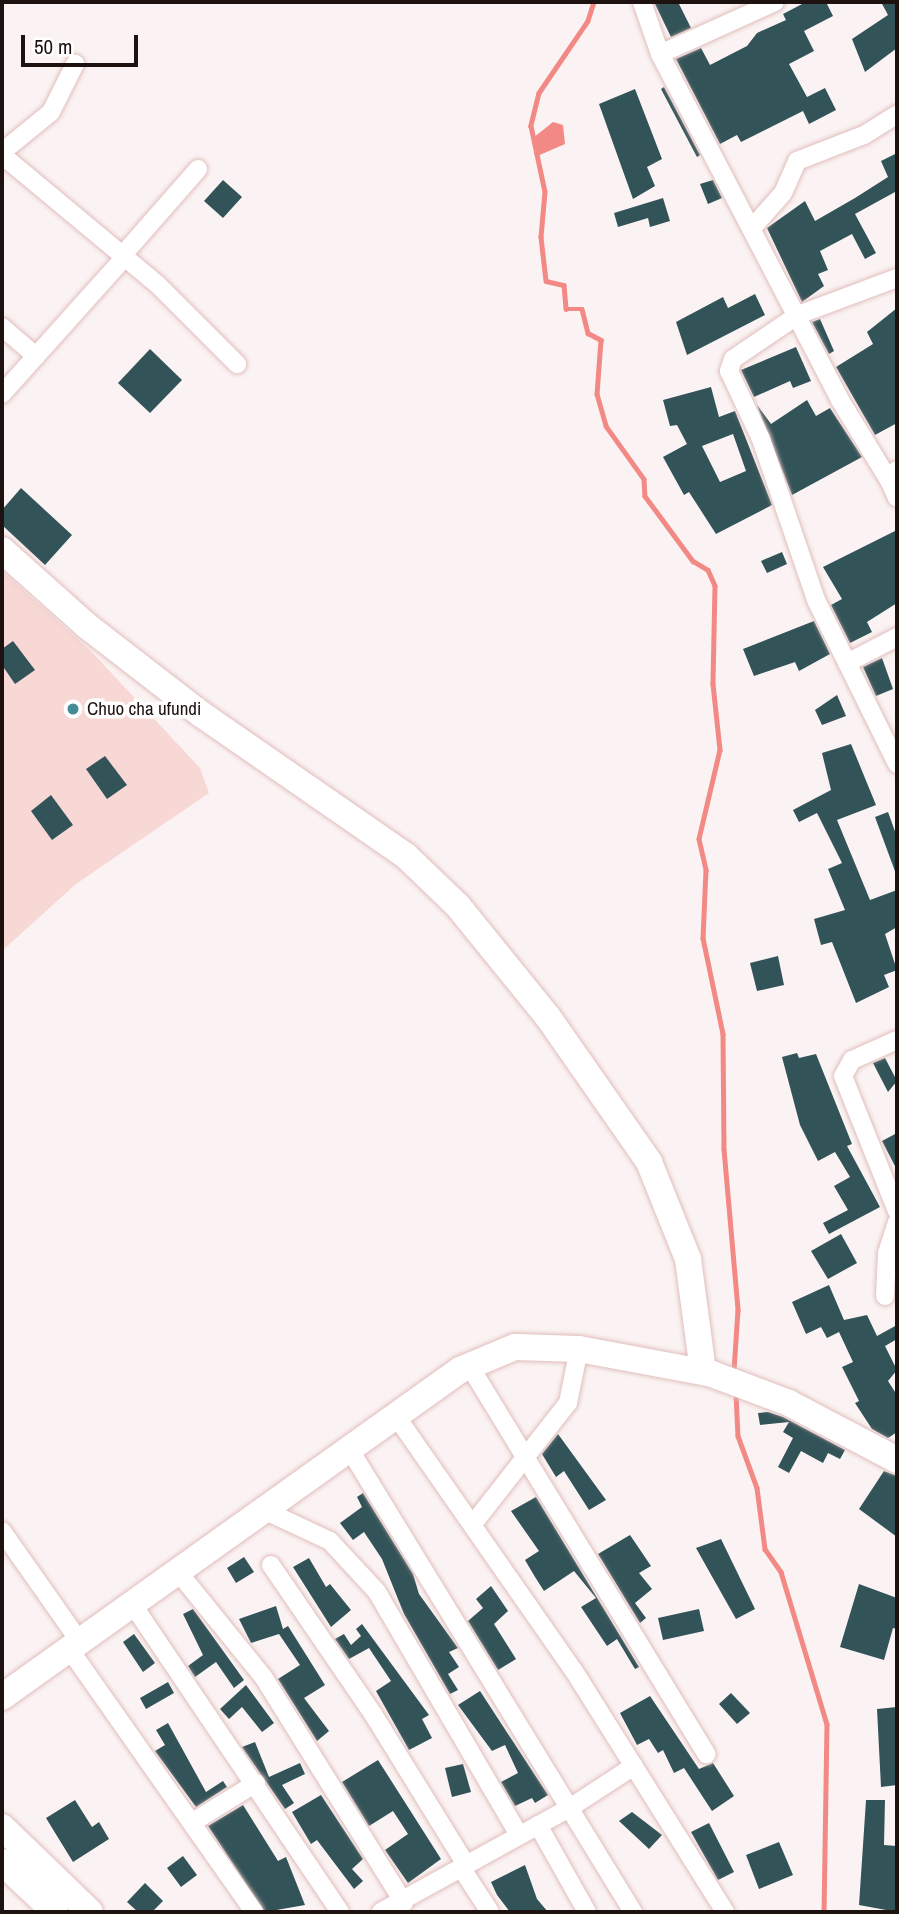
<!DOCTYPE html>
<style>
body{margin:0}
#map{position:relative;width:899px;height:1914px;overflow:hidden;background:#fbf3f3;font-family:"Archivo Narrow",sans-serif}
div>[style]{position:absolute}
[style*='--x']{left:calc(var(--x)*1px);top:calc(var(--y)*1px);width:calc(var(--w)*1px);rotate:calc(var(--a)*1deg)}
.green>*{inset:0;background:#f7d8d5}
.water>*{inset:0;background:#f38985}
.stream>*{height:4.5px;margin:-2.25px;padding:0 2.25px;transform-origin:2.25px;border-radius:2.25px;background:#f38985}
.building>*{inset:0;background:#325358}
.roads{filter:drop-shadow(0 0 2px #e0bebc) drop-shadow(0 0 2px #e0bebc)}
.street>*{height:18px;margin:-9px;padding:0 9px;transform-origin:9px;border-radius:9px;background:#fff}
.secondary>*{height:26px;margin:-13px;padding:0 13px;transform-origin:13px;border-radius:13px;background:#fff}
.dots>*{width:19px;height:19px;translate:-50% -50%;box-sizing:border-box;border:4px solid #fff;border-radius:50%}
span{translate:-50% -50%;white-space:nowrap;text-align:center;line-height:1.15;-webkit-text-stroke:7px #fff;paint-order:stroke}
.poi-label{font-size:19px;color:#1e1211}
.left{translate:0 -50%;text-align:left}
.frame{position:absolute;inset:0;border:4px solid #1e1211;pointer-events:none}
.scale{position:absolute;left:21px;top:35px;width:117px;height:32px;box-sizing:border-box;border:4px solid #1e1211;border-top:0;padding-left:9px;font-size:21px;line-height:24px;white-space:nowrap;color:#1e1211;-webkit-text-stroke:5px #fff;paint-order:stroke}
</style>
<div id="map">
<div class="green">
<i style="clip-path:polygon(2px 571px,90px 650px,200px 768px,209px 793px,76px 884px,2px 951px)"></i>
</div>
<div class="water">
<i style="clip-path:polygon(553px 122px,563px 125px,565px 144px,535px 157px,533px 138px)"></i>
</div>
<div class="stream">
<i style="--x:594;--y:2;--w:20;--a:108"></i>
<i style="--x:588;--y:21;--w:87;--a:124.2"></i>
<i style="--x:539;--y:93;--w:34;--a:104"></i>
<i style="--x:531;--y:126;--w:67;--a:78"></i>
<i style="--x:545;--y:192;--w:45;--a:95.1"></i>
<i style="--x:541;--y:237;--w:44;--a:83.5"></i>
<i style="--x:546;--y:281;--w:18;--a:13"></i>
<i style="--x:564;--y:285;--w:24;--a:85"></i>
<i style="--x:566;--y:309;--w:16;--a:0"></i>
<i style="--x:582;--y:309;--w:25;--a:76"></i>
<i style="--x:588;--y:333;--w:15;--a:28"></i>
<i style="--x:601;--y:340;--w:54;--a:94.2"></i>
<i style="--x:597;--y:394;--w:33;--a:74"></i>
<i style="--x:606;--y:426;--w:65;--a:54.4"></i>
<i style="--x:644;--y:479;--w:17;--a:87"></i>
<i style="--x:645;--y:496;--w:81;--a:53.6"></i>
<i style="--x:693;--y:561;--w:17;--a:31"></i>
<i style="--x:708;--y:570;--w:17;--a:66"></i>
<i style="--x:715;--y:586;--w:98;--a:91.2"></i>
<i style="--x:713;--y:684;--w:66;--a:83.9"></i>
<i style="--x:720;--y:750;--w:91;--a:103.3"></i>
<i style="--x:699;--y:839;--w:32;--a:77"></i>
<i style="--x:706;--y:870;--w:68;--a:92.5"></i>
<i style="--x:703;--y:938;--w:98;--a:78.2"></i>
<i style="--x:723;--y:1034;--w:115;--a:89.5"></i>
<i style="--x:724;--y:1149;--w:162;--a:85"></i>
<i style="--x:738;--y:1310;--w:61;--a:93.8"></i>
<i style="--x:736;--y:1394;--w:42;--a:87.3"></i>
<i style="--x:738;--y:1436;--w:55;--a:69.9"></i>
<i style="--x:757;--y:1488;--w:62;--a:82.5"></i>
<i style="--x:765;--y:1549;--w:28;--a:55"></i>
<i style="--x:781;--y:1572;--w:159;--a:73.2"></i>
<i style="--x:827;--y:1724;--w:188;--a:90.9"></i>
</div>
<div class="building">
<i style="clip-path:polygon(654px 2px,678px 2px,691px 28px,671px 37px)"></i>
<i style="clip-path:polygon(806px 2px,826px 2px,833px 16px,804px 31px,814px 51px,789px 64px,807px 97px,825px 88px,836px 110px,809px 124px,803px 111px,741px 142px,737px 135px,720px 144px,676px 59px,701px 48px,710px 65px,747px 46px,757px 33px,786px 20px,783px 14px)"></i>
<i style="clip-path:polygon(881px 2px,897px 2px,897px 48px,865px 72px,852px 39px,888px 15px)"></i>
<i style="clip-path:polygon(664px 87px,700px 155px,697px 157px,661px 89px)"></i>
<i style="clip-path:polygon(635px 89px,662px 159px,647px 167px,655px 186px,633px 199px,599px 104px)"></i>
<i style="clip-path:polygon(897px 153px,897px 197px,895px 192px,855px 214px,876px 253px,865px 259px,852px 234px,820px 251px,828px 270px,818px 274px,824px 286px,802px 302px,767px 228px,805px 201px,815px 221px,855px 198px,888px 177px,881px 161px)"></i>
<i style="clip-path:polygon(223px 180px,242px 197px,223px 218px,204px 201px)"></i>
<i style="clip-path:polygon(713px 180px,722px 198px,708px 204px,700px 184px)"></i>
<i style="clip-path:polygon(663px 198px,670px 221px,650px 227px,648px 218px,618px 227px,614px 213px)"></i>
<i style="clip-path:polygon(755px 294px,765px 315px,687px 355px,676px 322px,723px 297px,728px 308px)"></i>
<i style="clip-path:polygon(897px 308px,897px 423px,875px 435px,836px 367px,873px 344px,867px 332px)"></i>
<i style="clip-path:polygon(820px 319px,834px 351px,829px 354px,812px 322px)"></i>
<i style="clip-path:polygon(796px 347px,811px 381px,793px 388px,790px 381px,754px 397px,741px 370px)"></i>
<i style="clip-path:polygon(150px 349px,182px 380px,150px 413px,118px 383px)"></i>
<i style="clip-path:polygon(evenodd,711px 387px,719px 417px,735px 411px,772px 505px,716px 534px,689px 492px,684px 495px,663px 457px,687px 444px,677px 425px,670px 426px,663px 400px,711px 387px,733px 434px,746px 471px,720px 482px,702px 446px,733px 434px)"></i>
<i style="clip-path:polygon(807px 400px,816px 416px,830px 408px,862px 457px,792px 495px,757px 405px,771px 424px)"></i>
<i style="clip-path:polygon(21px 488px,72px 535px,45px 565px,2px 525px,2px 510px)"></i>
<i style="clip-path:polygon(897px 530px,897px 603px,867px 622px,872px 632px,850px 643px,831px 605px,842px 599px,823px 567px)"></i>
<i style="clip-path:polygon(782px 552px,787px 564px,767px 573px,761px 561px)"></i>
<i style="clip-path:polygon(814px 621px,830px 654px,799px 671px,795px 662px,754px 676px,743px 649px)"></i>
<i style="clip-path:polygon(13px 641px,35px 670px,15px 684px,2px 665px,2px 649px)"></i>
<i style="clip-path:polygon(882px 658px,893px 689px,876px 696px,863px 667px)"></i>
<i style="clip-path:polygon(837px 695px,846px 716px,822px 725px,815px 710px)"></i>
<i style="clip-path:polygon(851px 744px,876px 805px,837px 820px,870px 900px,897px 890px,897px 927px,885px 934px,897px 970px,884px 975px,889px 987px,856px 1003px,832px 942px,821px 945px,814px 919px,845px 910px,828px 869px,842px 863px,817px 813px,799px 822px,793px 810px,831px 790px,822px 753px)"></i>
<i style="clip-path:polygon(105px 756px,127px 785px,107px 799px,86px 769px)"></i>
<i style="clip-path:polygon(51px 795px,73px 825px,52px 840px,31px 811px)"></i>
<i style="clip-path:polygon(888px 812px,897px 837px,896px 874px,875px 817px)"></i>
<i style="clip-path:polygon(778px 956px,784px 985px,757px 991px,750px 963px)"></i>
<i style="clip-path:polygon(797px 1053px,799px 1058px,816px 1054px,852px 1144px,847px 1146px,880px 1207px,829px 1234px,823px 1223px,848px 1210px,834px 1186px,850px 1177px,835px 1152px,818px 1161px,800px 1125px,782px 1057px)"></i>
<i style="clip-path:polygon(885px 1058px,897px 1081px,888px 1092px,873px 1063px)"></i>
<i style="clip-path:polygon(897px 1133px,897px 1170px,882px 1141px)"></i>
<i style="clip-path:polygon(841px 1234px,857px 1263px,828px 1279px,811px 1251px)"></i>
<i style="clip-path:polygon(829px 1285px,844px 1320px,867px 1315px,877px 1336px,897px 1325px,897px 1339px,885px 1346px,897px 1370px,888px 1381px,897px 1395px,897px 1432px,888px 1438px,872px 1429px,855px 1403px,859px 1401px,842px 1367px,853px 1362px,839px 1332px,827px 1338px,821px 1327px,806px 1334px,792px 1302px)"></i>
<i style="clip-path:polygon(768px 1412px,783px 1417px,845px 1450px,840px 1459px,828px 1453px,823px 1463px,801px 1451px,789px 1473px,778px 1467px,793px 1438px,783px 1432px,789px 1422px,760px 1425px,758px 1413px)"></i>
<i style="clip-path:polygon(558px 1434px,606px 1500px,589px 1510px,564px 1471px,556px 1477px,542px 1454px)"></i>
<i style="clip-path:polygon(884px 1471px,897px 1476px,897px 1537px,859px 1509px)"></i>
<i style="clip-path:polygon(363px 1493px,413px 1574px,419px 1594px,458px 1648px,449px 1652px,459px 1667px,448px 1674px,458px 1690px,450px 1694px,404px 1614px,382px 1559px,364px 1532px,353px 1540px,340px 1523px,362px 1507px,357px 1497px)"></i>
<i style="clip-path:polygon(536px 1497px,639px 1667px,635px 1669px,617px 1639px,607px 1646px,581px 1607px,596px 1598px,574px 1571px,544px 1591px,535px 1577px,525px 1560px,539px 1551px,511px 1511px)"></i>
<i style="clip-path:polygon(630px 1535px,651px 1566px,639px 1573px,652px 1589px,635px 1603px,646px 1618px,640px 1623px,598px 1554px)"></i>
<i style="clip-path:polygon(721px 1539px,755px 1609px,736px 1619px,696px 1548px)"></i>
<i style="clip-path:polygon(244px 1557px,254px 1572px,236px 1583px,227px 1568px)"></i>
<i style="clip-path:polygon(309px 1558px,326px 1587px,330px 1584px,351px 1610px,331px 1627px,293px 1567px)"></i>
<i style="clip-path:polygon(859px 1584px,897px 1598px,897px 1629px,893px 1628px,884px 1660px,840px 1647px)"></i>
<i style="clip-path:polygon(491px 1586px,508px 1611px,494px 1624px,516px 1659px,498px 1670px,468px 1621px,483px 1608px,476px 1599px)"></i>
<i style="clip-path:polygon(276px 1606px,283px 1629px,288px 1626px,325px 1685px,304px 1698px,329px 1731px,317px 1741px,278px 1679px,300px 1665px,279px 1634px,251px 1643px,239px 1619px)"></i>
<i style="clip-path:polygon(193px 1609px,244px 1680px,234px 1688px,216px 1662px,195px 1677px,188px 1666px,203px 1655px,183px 1614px)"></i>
<i style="clip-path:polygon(699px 1609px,704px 1631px,663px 1640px,658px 1618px)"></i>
<i style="clip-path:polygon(362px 1624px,429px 1715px,422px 1719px,432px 1738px,409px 1750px,376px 1691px,391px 1681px,369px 1648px,349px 1659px,335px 1639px,344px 1634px,351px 1645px,361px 1636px,356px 1629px)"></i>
<i style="clip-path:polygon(134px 1634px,155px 1663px,143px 1672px,123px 1642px)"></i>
<i style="clip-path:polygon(168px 1682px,174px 1693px,146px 1709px,140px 1698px)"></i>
<i style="clip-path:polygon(246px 1685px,274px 1723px,262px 1732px,242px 1707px,229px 1719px,220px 1709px)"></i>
<i style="clip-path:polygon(480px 1691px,548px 1795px,535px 1803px,532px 1798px,515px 1806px,501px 1782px,518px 1773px,505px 1745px,492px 1751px,458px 1705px)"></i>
<i style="clip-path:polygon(731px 1693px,750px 1713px,737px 1724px,719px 1704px)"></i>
<i style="clip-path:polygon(650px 1696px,699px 1769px,713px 1763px,734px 1796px,712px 1811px,684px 1768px,674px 1773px,663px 1750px,658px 1753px,649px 1739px,637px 1745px,620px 1713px)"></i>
<i style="clip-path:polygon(897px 1707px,897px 1785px,881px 1787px,877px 1709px)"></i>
<i style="clip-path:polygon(168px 1723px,206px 1792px,223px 1781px,227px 1787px,196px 1807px,155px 1751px,165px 1745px,156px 1730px)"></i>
<i style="clip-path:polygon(255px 1742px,269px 1777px,300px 1763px,305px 1774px,282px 1785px,294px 1803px,285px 1809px,242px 1747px)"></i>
<i style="clip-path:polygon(378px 1760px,441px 1859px,408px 1883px,385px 1850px,408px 1834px,393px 1811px,369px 1826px,342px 1782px)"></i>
<i style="clip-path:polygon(463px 1764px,471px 1792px,452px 1797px,445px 1768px)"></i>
<i style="clip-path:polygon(321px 1795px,363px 1859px,352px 1869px,363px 1881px,354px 1889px,317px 1840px,311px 1844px,292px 1812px)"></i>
<i style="clip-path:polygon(75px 1800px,92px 1827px,99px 1822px,109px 1839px,73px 1862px,46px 1818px)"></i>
<i style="clip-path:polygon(866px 1800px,885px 1800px,884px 1845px,897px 1846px,897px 1912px,859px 1905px)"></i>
<i style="clip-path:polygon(243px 1805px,278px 1861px,286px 1857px,305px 1905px,265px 1912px,208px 1826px)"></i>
<i style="clip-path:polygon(632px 1812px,662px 1835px,649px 1849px,619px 1821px)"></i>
<i style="clip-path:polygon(709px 1823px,734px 1872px,718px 1880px,691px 1832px)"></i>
<i style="clip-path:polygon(779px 1842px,793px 1875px,759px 1889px,746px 1855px)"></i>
<i style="clip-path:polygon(183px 1856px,197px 1875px,181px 1887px,167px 1868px)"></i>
<i style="clip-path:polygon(525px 1865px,537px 1899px,548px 1912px,510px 1912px,497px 1895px,491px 1882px)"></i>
<i style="clip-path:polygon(145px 1883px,163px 1901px,152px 1912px,138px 1912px,127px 1902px)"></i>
</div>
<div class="roads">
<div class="street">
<i style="--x:642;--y:2;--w:55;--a:70.9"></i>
<i style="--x:660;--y:54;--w:390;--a:62.5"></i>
<i style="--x:840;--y:400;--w:96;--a:58.6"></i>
<i style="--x:660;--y:54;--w:126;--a:-24.3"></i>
<i style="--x:2;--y:152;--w:63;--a:-39.2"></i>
<i style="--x:51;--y:112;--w:54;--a:-63.4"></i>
<i style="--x:2;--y:155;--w:203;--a:39.8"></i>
<i style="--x:158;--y:285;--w:112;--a:45"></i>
<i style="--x:753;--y:227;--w:45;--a:-48.6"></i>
<i style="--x:783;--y:193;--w:35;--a:-66"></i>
<i style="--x:797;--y:161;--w:72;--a:-21.2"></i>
<i style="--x:864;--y:135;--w:39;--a:-32"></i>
<i style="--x:121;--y:257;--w:117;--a:-48.8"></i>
<i style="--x:897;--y:278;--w:106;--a:159.5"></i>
<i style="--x:798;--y:315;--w:78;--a:145.9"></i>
<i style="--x:733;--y:359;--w:13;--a:108"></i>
<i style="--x:729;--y:371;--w:75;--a:64.8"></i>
<i style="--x:761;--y:439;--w:170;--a:71.1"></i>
<i style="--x:816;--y:600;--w:183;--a:63.7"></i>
<i style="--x:2;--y:327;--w:45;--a:40.5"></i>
<i style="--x:2;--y:394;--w:181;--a:-48.1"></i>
<i style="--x:897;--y:470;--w:14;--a:120"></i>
<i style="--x:890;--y:482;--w:17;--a:66"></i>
<i style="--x:847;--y:663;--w:56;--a:-27.5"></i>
<i style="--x:897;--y:1040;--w:49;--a:156"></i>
<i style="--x:852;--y:1060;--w:18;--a:119"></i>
<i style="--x:843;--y:1076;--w:145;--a:68.2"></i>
<i style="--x:885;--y:1296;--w:43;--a:-87.3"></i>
<i style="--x:887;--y:1253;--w:32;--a:-72"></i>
<i style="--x:469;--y:1365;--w:456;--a:58.6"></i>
<i style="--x:396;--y:1416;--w:311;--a:55.1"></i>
<i style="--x:574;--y:1671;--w:284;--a:57.9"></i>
<i style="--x:350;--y:1450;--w:542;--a:58.51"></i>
<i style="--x:266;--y:1511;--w:71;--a:25.1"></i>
<i style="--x:330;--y:1541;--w:69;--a:47.3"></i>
<i style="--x:377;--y:1592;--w:281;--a:59.7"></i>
<i style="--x:473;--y:1524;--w:154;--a:-51.9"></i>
<i style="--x:568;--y:1403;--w:55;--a:-78.5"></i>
<i style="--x:2;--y:1531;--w:136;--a:54.9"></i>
<i style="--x:271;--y:1565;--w:181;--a:55.6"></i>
<i style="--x:373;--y:1714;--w:179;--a:58.3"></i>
<i style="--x:179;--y:1573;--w:135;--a:51"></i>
<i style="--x:264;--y:1678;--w:265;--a:58.1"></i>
<i style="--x:133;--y:1605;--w:370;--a:56"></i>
<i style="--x:70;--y:1650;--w:320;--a:54.9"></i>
<i style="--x:193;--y:1822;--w:74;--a:-31.8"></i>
<i style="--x:538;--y:1825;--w:100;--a:60.6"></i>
<i style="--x:462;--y:1869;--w:51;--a:56.9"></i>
<i style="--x:381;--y:1912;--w:217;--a:-28.9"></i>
<i style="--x:571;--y:1807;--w:75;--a:-33.1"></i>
</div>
<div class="secondary">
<i style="--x:2;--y:550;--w:114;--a:41.8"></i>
<i style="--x:87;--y:626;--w:144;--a:37.7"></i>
<i style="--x:201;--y:714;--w:249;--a:34.7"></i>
<i style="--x:406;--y:856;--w:72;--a:43.9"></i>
<i style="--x:458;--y:906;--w:143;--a:51"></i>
<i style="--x:548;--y:1017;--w:177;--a:55.1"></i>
<i style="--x:649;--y:1162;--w:105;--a:68.1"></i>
<i style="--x:688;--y:1259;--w:114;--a:82.4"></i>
<i style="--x:2;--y:1697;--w:563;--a:-35.53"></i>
<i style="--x:460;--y:1370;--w:60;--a:-22.7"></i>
<i style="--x:515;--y:1347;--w:64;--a:1.8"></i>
<i style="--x:579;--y:1349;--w:135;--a:10.6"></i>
<i style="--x:712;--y:1374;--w:82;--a:20.6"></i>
<i style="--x:789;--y:1403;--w:122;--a:27.8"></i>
<i style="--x:2;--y:1827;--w:122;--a:44"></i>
<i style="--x:2;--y:1862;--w:73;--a:43.3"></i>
</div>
</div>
<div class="dots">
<i style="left:73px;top:709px;background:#468c96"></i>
</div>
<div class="poi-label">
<span class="left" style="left:87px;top:709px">Chuo cha ufundi</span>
</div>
<div class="frame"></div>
<div class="scale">50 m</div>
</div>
